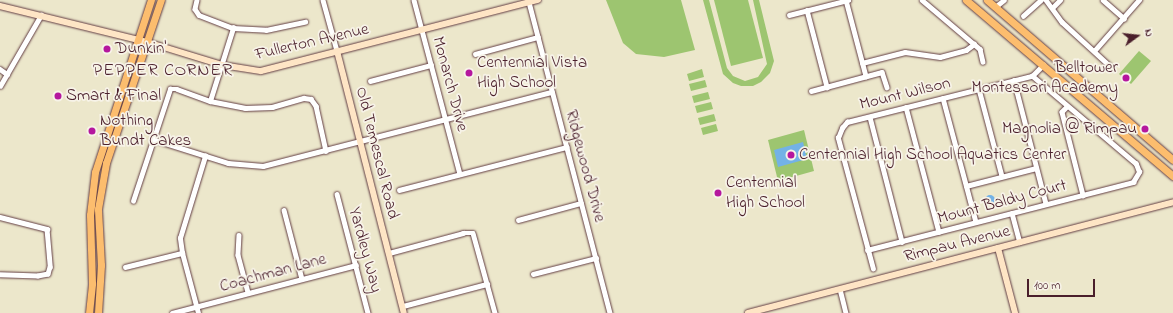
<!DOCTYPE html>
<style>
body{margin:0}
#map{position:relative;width:1173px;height:313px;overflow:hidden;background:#ece7cb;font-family:"Indie Flower",sans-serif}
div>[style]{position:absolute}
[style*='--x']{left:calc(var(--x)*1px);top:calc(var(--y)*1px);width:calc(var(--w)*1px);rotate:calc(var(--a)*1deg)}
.green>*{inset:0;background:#9dc570}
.water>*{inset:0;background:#73b2e6}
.round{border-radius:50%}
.roads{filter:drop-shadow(0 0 1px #623d43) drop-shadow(0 0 1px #623d43)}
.street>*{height:4.5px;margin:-2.25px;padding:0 2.25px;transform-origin:2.25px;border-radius:2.25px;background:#fff}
.secondary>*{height:6px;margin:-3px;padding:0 3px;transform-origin:3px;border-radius:3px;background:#fee5c5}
.primary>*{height:7px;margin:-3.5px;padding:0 3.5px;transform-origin:3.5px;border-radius:3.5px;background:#fcbd6e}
.dots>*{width:11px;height:11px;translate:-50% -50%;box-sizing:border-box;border:2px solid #f7f3e8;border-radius:50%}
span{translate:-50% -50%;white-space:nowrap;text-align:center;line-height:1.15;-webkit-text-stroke:3.5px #f7f3e8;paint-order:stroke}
.street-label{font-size:17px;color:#4a1f2b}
.poi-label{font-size:17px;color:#4a1f2b}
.left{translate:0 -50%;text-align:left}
.right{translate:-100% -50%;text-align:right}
.neighbourhood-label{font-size:18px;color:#4a1f2b;letter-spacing:1px}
.north{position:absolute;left:1117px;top:16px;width:40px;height:40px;-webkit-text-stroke:3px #f7f3e8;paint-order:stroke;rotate:75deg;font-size:11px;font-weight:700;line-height:16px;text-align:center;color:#4a1f2b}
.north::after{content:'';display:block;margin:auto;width:14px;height:18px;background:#4a1f2b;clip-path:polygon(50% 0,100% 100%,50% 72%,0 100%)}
.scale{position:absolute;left:1027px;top:279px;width:68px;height:18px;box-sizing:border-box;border:2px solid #4a1f2b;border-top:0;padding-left:5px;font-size:12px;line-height:14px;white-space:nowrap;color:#4a1f2b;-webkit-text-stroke:3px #f7f3e8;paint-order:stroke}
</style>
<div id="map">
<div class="green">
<i style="clip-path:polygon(606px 0,681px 0,695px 50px,664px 57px,636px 54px,623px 43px)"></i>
<i style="clip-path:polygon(703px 0,709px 0,727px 68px,733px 76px,745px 81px,758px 77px,767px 64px,753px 0,759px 0,774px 61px,770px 73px,761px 82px,753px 86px,741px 86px,733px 83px,723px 74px)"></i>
<i style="clip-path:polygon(714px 0,748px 0,763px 58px,731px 66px)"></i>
<i style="clip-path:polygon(1139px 51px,1151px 61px,1131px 84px,1119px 74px)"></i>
<i style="clip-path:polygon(702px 69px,704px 77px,689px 81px,687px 74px)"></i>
<i style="clip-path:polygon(705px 80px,707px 87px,691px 91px,689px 84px)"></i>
<i style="clip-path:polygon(708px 92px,710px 99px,694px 103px,692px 96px)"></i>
<i style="clip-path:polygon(711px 102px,713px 109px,697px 113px,695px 106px)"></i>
<i style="clip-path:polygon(714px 114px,716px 121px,700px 125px,698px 118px)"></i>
<i style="clip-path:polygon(716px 124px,718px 131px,703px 135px,701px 128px)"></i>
<i style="clip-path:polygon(804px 130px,814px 171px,778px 181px,768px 140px)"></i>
</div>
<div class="water">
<i style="clip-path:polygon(803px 142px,807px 159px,778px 167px,774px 150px)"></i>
<i class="round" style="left:985px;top:195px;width:10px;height:10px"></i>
</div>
<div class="roads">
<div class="street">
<i style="--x:197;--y:0;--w:9;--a:103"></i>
<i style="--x:195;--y:9;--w:7;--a:56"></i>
<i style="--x:199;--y:15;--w:36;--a:21"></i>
<i style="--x:233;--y:28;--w:33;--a:3"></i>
<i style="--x:266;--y:30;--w:40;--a:-12"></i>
<i style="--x:323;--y:0;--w:53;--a:74.6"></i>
<i style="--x:414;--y:0;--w:180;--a:75.2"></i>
<i style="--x:846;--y:0;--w:79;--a:75.3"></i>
<i style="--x:922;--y:0;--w:76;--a:40.2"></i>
<i style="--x:980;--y:49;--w:13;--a:77"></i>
<i style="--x:1046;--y:0;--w:27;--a:54"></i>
<i style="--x:1062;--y:22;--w:64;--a:42.5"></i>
<i style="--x:1103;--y:0;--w:28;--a:41"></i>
<i style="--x:529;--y:2;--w:321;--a:75.4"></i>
<i style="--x:995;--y:7;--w:11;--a:-38"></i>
<i style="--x:1053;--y:7;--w:10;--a:-45"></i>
<i style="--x:807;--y:10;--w:80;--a:75.4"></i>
<i style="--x:789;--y:15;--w:61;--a:-14.3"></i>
<i style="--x:1023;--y:16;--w:24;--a:-42"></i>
<i style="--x:1095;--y:50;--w:67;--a:-48.7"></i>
<i style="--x:475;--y:54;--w:65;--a:-15.1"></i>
<i style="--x:862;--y:63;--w:44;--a:-14.3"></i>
<i style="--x:905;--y:52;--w:35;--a:8"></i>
<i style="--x:940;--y:57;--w:27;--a:-15"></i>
<i style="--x:966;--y:50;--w:10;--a:-37"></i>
<i style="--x:0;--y:69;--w:9;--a:36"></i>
<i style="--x:1014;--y:80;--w:128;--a:75.5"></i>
<i style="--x:370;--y:81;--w:63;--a:-14.7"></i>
<i style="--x:0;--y:86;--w:82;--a:-60"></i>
<i style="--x:979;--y:89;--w:90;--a:75.2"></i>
<i style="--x:811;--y:91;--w:73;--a:-15"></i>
<i style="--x:882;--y:72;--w:16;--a:72"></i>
<i style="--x:943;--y:98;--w:128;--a:75.1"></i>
<i style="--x:210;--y:101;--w:77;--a:-72.5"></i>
<i style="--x:906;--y:107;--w:129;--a:75.2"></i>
<i style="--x:1067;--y:107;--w:7;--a:135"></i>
<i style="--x:1062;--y:112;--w:86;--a:75.8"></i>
<i style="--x:870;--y:117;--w:129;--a:75.6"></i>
<i style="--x:152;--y:139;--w:80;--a:17.5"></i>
<i style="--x:228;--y:163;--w:35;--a:5"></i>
<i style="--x:263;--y:166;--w:298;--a:-14.4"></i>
<i style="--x:966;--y:186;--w:72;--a:-14.4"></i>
<i style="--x:399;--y:190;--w:173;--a:-14.4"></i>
<i style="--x:337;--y:194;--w:123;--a:75.4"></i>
<i style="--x:133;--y:201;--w:118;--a:-71.7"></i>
<i style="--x:170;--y:89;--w:7;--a:0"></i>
<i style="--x:177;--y:89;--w:35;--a:20"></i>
<i style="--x:210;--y:101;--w:36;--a:11"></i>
<i style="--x:245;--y:108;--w:27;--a:-2"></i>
<i style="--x:272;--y:107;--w:33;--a:-16"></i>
<i style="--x:304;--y:98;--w:7;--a:8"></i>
<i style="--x:311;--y:99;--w:9;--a:54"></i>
<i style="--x:316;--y:106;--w:46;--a:77.5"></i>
<i style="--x:284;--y:210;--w:71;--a:75.4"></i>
<i style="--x:1012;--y:213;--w:30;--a:75"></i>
<i style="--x:0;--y:217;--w:49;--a:14.3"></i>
<i style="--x:47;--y:229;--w:38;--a:85"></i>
<i style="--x:50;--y:267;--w:7;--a:106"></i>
<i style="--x:48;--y:274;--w:10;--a:169"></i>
<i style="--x:38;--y:276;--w:38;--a:-178"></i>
<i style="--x:518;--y:220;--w:65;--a:-15.1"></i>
<i style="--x:239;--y:235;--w:20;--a:93"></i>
<i style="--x:238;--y:255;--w:39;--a:75"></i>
<i style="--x:867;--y:250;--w:275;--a:-14.3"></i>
<i style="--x:1133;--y:182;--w:12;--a:-59"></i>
<i style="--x:1139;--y:172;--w:9;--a:-111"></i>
<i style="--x:1136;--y:164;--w:136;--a:-139.8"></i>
<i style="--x:389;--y:253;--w:77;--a:-15.1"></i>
<i style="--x:463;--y:233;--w:10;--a:0"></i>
<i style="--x:473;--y:233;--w:83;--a:74.6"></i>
<i style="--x:125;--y:267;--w:59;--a:-13.8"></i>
<i style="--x:873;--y:269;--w:136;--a:-105"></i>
<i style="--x:838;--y:138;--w:11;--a:-68"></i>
<i style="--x:842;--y:128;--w:8;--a:-50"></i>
<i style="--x:847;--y:122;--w:191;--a:-14"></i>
<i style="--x:1032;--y:76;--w:16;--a:-45"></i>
<i style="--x:533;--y:274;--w:65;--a:-14.3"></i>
<i style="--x:840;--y:289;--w:25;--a:76"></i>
<i style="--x:403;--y:306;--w:87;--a:-14.7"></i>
<i style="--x:172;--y:313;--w:190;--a:-14.6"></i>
<i style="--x:198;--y:313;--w:62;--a:-104.9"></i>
<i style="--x:182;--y:253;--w:15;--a:-98"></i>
<i style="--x:180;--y:238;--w:86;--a:-73"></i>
</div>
<div class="secondary">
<i style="--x:0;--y:6;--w:151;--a:13.8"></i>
<i style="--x:147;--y:42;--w:78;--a:17"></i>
<i style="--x:222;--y:65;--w:39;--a:9"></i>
<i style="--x:261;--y:71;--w:286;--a:-14.4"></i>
<i style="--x:337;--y:51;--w:270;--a:75.7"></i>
<i style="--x:998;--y:248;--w:67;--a:75.3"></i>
<i style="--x:748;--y:313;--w:439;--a:-14.6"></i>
</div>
<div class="primary">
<i style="--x:966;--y:0;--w:272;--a:40.4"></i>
<i style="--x:987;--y:0;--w:245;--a:40.7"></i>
<i style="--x:89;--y:313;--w:30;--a:-84"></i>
<i style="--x:92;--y:283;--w:68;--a:-91.7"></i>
<i style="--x:90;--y:215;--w:43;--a:-83.4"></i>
<i style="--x:95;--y:172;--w:181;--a:-72"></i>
<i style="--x:98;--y:313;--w:48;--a:-86.4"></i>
<i style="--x:101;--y:265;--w:56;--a:-93.1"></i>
<i style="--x:98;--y:209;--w:47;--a:-80.1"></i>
<i style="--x:106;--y:163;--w:172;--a:-71.4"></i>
</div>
</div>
<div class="dots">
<i style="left:107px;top:49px;background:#b5179e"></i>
<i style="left:469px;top:73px;background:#b5179e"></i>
<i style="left:1126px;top:78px;background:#b5179e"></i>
<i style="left:58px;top:96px;background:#b5179e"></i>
<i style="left:1145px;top:129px;background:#b5179e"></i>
<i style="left:92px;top:131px;background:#b5179e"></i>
<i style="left:791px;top:155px;background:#b5179e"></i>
<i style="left:718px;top:193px;background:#b5179e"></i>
</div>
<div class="street-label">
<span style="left:312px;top:42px;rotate:-13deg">Fullerton Avenue</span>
<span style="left:450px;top:84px;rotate:75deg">Monarch Drive</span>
<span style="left:905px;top:94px;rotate:-14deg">Mount Wilson</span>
<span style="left:377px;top:153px;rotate:76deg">Old Temescal Road</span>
<span style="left:585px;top:166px;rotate:75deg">Ridgewood Drive</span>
<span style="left:1002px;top:202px;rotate:-15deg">Mount Baldy Court</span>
<span style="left:957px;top:244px;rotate:-14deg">Rimpau Avenue</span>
<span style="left:365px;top:250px;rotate:75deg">Yardley Way</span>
<span style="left:273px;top:273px;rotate:-15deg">Coachman Lane</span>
</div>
<div class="poi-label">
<span class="left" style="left:115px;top:49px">Dunkin'</span>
<span class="left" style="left:477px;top:73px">Centennial Vista<br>High School</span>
<span class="right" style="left:1118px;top:78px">Belltower<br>Montessori Academy</span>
<span class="left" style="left:66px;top:96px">Smart &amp; Final</span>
<span class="left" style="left:100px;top:131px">Nothing<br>Bundt Cakes</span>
<span class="right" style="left:1137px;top:129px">Magnolia @ Rimpau</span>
<span class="left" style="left:799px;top:155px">Centennial High School Aquatics Center</span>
<span class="left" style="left:726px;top:193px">Centennial<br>High School</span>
</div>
<div class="neighbourhood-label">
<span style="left:163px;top:71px">PEPPER CORNER</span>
</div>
<div class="north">N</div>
<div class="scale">100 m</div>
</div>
